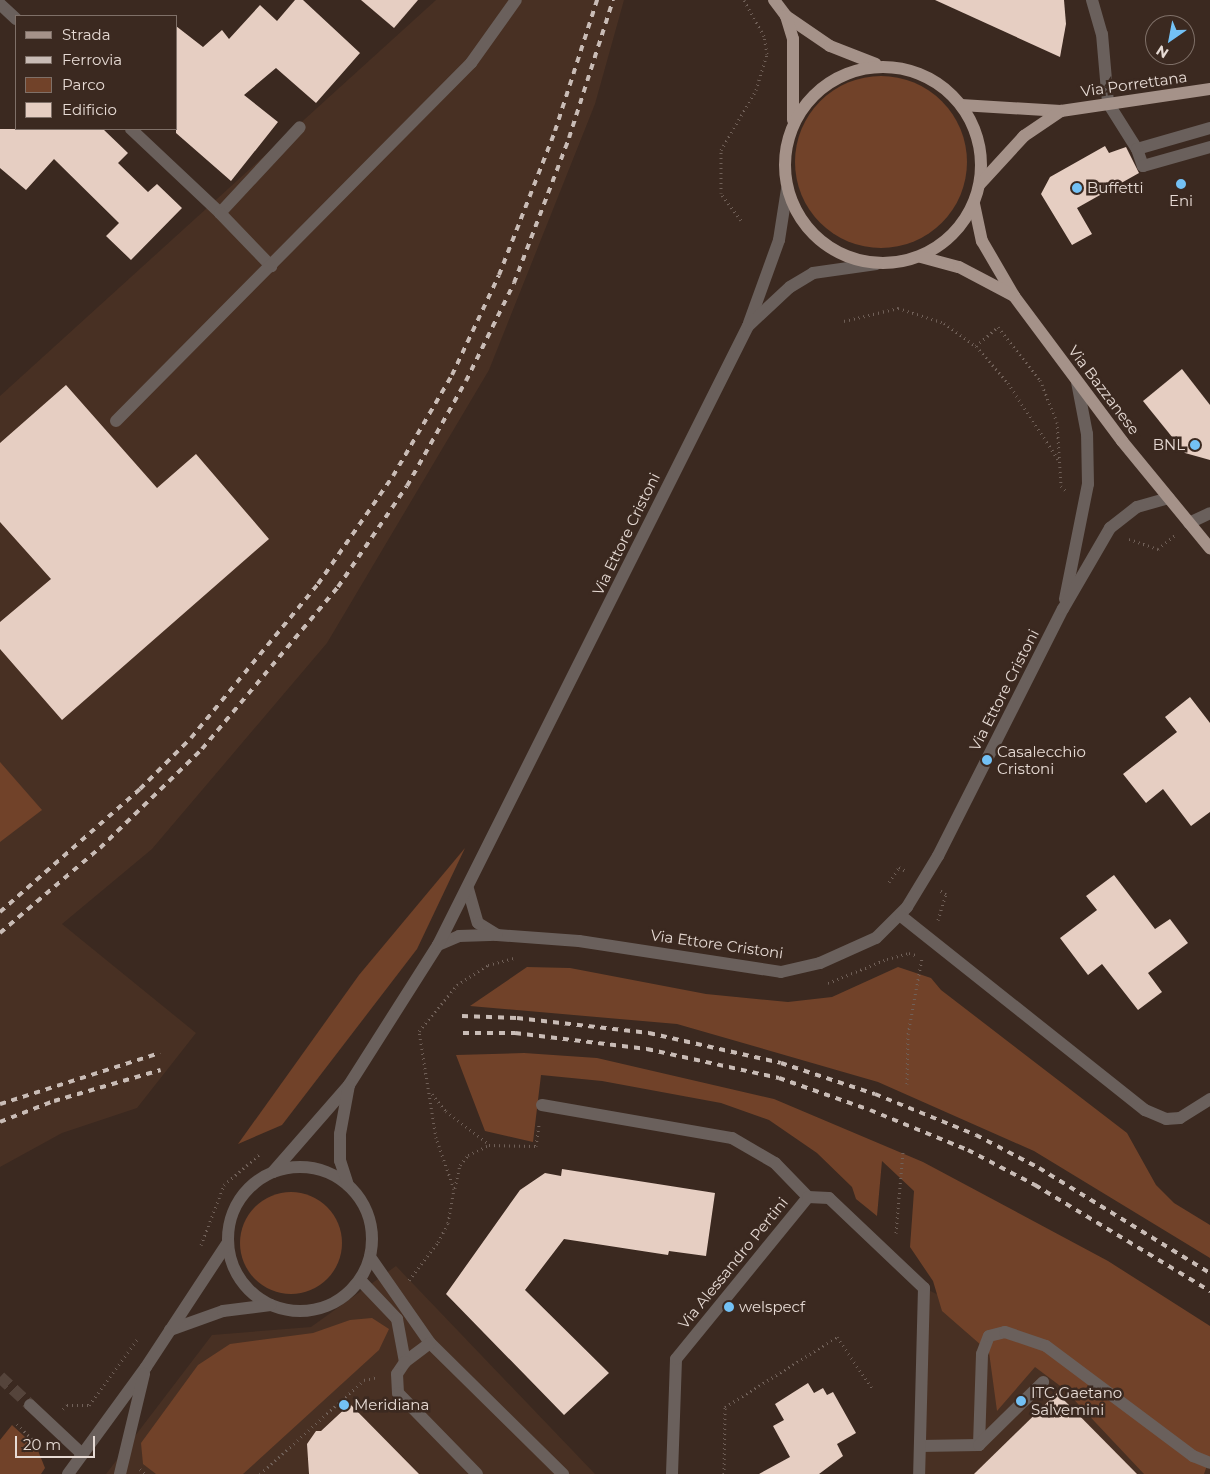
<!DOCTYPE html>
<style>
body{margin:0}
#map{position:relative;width:1210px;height:1474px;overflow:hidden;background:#3b2920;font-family:Montserrat,sans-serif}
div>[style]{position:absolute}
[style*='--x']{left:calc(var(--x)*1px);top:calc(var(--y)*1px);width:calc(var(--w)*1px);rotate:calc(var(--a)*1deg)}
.built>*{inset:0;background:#483023}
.green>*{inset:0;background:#714229}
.round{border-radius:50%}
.building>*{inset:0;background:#e6cec2}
.minor-tunnel>*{height:12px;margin-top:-6px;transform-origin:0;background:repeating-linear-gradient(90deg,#55443b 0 12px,transparent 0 18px)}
.path>*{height:3px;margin-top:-1.5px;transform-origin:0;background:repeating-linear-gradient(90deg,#706058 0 1px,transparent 0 5px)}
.minor>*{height:12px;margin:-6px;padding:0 6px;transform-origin:6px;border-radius:6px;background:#6a605c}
.minor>.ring{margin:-6px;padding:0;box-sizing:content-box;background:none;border:12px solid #6a605c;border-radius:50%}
.major>*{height:12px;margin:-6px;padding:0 6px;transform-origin:6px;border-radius:6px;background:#a59289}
.major>.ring{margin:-6px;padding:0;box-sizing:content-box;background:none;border:12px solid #a59289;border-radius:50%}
.rail>*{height:4px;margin-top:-2px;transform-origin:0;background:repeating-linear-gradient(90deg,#c9bcb6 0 6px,transparent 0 12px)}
.dots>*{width:14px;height:14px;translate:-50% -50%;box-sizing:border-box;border:2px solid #3b2920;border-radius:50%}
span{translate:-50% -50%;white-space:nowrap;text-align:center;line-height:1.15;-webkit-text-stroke:5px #3b2920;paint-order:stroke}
.street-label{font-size:15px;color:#e6dad4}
.poi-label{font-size:15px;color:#e6dad4}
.left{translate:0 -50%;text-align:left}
.right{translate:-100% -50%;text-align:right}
.legend{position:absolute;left:15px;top:15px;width:162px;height:115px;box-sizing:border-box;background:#3b2920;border:1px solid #7f7068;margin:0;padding:6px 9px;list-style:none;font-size:15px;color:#e6dad4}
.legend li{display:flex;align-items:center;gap:10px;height:25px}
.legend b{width:25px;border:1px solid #7f7068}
.north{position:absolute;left:1145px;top:15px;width:50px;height:50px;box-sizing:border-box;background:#3b2920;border:1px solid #7f7068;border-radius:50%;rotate:213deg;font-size:14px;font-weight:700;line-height:20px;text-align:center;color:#e6dad4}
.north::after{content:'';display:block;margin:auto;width:18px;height:22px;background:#73c1f5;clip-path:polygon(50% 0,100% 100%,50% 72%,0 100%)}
.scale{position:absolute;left:15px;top:1436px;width:80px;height:22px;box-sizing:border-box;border:2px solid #e6dad4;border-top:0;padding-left:6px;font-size:15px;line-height:18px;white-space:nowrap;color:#e6dad4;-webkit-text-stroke:4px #3b2920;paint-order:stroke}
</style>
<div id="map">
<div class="built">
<i style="clip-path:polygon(436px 0,624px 0,595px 104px,489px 370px,327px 643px,152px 849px,62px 924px,196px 1033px,137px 1108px,62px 1133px,0 1167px,0 396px)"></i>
<i style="clip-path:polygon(396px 1266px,595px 1474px,106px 1474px,212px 1335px,311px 1327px)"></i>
<i style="clip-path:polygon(924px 1288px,1046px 1346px,1210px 1457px,1210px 1474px,920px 1474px)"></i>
</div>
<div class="green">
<i class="round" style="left:795px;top:76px;width:172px;height:172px"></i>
<i style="clip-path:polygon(0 762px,42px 810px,0 842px)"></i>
<i style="clip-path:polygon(465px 848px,417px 949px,282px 1125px,238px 1144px,359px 975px)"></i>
<i style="clip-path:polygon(527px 967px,570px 968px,706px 994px,788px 1002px,832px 997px,898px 967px,931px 978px,941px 990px,1127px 1133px,1156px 1185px,1174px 1203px,1210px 1225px,1210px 1258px,1034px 1151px,878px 1082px,677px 1024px,470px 1006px)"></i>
<i style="clip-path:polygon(524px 1053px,597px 1058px,774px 1099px,923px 1162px,1108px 1261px,1210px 1326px,1210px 1457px,1204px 1474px,1144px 1474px,1063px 1388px,1035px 1367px,997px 1411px,989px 1352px,942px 1311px,933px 1281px,910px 1247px,914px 1191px,882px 1161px,877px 1216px,856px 1199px,852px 1187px,817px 1153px,769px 1120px,721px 1103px,602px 1081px,541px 1075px,533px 1142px,485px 1131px,456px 1055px)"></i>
<i class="round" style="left:240px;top:1192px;width:102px;height:102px"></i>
<i style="clip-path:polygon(372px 1318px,389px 1329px,379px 1350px,243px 1474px,156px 1474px,143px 1464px,141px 1443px,198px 1365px,230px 1344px,313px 1333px,350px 1320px)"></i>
<i style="clip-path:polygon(12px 1425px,37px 1448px,45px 1468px,41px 1474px,0 1474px,0 1440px)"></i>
</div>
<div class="building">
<i style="clip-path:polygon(295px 0,303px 0,360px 53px,316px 103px,276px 68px,244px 95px,278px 122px,231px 181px,176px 133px,176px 26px,203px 47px,222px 30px,229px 39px,260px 5px,277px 21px)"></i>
<i style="clip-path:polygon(361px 0,418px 0,394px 28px)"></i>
<i style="clip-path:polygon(935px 0,1064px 0,1066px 24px,1060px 57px)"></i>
<i style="clip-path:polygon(0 129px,103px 129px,128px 153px,118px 163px,148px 192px,157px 184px,182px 208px,131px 260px,106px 236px,119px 223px,54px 159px,26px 190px,0 168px)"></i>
<i style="clip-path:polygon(1105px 146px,1109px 153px,1126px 147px,1139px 173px,1077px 208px,1092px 234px,1072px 245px,1041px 194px,1050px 177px)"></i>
<i style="clip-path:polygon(1182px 369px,1210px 405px,1210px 460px,1185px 453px,1143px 401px)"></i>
<i style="clip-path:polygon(66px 385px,157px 488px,196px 454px,269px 539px,62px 720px,0 649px,0 622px,51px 579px,0 522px,0 443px)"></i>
<i style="clip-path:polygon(1190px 697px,1210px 723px,1210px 812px,1191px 826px,1163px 789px,1146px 803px,1123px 774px,1177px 732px,1165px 717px)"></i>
<i style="clip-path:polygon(1114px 875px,1155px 929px,1170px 919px,1188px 943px,1148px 973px,1162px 992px,1138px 1010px,1102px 964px,1088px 975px,1060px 938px,1097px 910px,1086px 896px)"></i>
<i style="clip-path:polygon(562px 1169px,715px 1193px,706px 1256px,669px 1251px,668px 1255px,564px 1239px,525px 1290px,609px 1373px,564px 1415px,446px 1294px,520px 1190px,545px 1173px,561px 1176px)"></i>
<i style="clip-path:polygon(808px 1383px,814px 1393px,823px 1388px,827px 1395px,833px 1392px,856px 1433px,837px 1444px,843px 1456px,819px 1474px,759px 1474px,790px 1457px,773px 1426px,784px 1420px,775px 1404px)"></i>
<i style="clip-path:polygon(1057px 1393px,1137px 1474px,974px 1474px)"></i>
<i style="clip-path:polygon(350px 1404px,419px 1474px,309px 1474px,307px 1444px,316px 1431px,321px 1431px)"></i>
</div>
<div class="minor-tunnel">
<i style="--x:0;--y:1377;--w:41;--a:43"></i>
</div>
<div class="path">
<i style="--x:741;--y:220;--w:34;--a:-127"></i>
<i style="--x:721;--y:193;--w:43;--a:-90"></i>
<i style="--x:721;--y:150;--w:69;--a:-59.7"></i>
<i style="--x:756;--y:90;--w:38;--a:-73"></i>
<i style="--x:767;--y:54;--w:18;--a:-99"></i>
<i style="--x:764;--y:36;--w:41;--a:-119.1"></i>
<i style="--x:844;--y:321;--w:56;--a:-13.5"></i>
<i style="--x:898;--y:308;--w:48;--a:18.1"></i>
<i style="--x:944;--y:323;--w:39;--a:36"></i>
<i style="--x:976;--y:346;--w:29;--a:-41"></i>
<i style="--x:998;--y:327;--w:68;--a:51.6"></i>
<i style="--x:1040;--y:380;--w:45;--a:68"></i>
<i style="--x:1057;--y:422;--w:64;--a:86.4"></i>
<i style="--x:1061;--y:486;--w:7;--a:45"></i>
<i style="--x:976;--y:346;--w:49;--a:49.1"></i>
<i style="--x:1008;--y:383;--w:91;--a:56.7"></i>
<i style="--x:1129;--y:539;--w:31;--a:19"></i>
<i style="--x:1158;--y:549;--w:22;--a:-39"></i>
<i style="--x:889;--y:882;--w:18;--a:-56"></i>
<i style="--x:899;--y:867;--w:8;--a:30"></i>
<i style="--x:938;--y:920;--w:27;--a:-73"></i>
<i style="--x:946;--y:894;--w:8;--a:-150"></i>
<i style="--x:828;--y:983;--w:64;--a:-22.1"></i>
<i style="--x:887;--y:959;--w:23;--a:-15"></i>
<i style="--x:909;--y:953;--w:9;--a:18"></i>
<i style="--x:907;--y:1084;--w:50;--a:-88.9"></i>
<i style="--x:908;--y:1034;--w:77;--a:-79.6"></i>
<i style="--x:432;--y:1094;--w:22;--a:51"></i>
<i style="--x:446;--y:1111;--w:54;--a:37.5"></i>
<i style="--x:455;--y:1188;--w:24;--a:-78"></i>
<i style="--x:460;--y:1165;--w:13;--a:-51"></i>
<i style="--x:468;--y:1155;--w:23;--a:-25"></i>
<i style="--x:489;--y:1145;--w:47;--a:1.2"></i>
<i style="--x:536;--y:1146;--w:22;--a:-82"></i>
<i style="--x:896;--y:1233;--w:81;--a:-85.1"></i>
<i style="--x:201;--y:1245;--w:64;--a:-69"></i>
<i style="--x:224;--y:1185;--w:49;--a:-40.9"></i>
<i style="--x:409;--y:1280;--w:48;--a:-52.7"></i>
<i style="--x:438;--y:1242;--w:21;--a:-62"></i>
<i style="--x:448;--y:1223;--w:35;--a:-80"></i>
<i style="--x:454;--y:1189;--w:54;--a:-109.4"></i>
<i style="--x:436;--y:1138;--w:108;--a:-99"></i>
<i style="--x:419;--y:1031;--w:60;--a:-50.4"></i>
<i style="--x:457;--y:985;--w:37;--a:-33"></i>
<i style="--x:488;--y:965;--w:28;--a:-15"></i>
<i style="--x:63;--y:1409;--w:6;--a:-45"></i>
<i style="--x:67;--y:1405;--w:22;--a:0"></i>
<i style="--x:89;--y:1405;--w:83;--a:-53.8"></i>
<i style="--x:17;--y:1424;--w:24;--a:45"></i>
<i style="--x:34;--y:1441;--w:3;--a:-45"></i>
<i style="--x:140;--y:1469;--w:8;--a:40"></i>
<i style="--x:260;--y:1474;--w:140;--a:-42.1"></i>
<i style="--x:364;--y:1380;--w:14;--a:-12"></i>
<i style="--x:724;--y:1474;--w:67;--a:-89.1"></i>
<i style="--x:725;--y:1407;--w:132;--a:-32"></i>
<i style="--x:837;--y:1337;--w:62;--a:55.5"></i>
</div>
<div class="minor">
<i style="--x:1092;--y:0;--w:35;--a:74"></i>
<i style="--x:1102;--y:34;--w:69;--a:85"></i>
<i style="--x:1108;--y:103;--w:54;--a:57.8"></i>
<i style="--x:1137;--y:149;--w:76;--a:-16"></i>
<i style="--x:0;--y:4;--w:22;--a:43"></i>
<i style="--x:131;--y:129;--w:122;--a:43.3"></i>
<i style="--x:220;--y:213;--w:117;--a:-47.1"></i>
<i style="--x:1137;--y:149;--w:18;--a:71"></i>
<i style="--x:1143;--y:166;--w:70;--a:-15.8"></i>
<i style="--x:220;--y:213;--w:74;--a:46.1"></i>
<i style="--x:749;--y:323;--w:88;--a:-70.1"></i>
<i style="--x:779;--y:240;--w:52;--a:-81.1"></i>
<i style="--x:116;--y:421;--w:504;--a:-45.24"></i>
<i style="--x:471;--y:63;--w:77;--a:-54.5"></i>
<i style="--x:1189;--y:523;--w:23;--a:-25"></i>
<i style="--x:1065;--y:599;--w:117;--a:-78.7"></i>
<i style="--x:1088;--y:484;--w:50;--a:-91.1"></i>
<i style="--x:1087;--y:434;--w:53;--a:-100.9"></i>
<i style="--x:468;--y:889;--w:35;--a:74"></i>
<i style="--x:478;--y:923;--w:22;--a:32"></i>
<i style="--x:497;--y:935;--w:82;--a:4.2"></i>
<i style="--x:579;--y:941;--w:204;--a:8.7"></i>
<i style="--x:781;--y:972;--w:40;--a:-13"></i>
<i style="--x:820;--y:963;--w:61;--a:-24.1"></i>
<i style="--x:876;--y:938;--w:44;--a:-45"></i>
<i style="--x:907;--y:907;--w:60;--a:-58.7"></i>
<i style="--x:938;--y:856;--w:277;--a:-63.2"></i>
<i style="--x:1063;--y:609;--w:94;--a:-59.9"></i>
<i style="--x:1110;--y:528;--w:34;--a:-38"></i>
<i style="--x:1137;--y:507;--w:33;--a:-16"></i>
<i style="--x:901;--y:916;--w:312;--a:38.5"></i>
<i style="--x:1145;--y:1110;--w:23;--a:23"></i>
<i style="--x:1166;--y:1119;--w:14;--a:-4"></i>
<i style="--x:1180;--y:1118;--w:36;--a:-32"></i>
<i style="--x:438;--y:945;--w:23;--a:-23"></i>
<i style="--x:459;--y:936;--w:38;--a:-2"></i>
<i style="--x:542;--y:1105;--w:193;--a:9.9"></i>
<i style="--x:732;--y:1138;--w:50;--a:30.2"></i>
<i style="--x:775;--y:1163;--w:47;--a:45.9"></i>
<i class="ring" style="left:228px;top:1167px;width:132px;height:132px"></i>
<i style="--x:273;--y:1172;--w:116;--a:-48.9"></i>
<i style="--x:349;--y:1085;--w:166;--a:-57.6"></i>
<i style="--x:438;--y:945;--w:692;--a:-63.4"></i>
<i style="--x:748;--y:326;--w:57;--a:-42.9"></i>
<i style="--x:790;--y:287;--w:27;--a:-31"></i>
<i style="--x:813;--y:273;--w:64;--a:-8.1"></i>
<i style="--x:348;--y:1185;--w:25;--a:-108"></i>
<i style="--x:340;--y:1161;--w:27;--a:-90"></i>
<i style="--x:340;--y:1134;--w:50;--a:-79.6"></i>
<i style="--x:370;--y:1257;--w:105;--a:55.1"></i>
<i style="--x:430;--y:1343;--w:187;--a:44.6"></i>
<i style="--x:360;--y:1280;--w:54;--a:46.5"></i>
<i style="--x:397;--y:1319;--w:44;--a:79.5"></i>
<i style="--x:170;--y:1330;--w:56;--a:-19.7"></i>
<i style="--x:223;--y:1311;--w:48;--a:-7.1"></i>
<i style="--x:430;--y:1343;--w:31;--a:143"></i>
<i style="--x:405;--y:1362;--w:14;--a:124"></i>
<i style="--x:397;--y:1374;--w:19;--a:87"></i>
<i style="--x:398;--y:1393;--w:113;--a:45.7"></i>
<i style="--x:30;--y:1405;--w:71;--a:43.3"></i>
<i style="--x:979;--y:1445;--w:91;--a:-88.1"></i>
<i style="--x:982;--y:1354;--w:19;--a:-69"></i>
<i style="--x:989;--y:1336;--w:16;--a:-14"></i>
<i style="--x:1005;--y:1332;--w:43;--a:18.9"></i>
<i style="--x:1046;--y:1346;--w:184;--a:36.8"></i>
<i style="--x:1193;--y:1456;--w:18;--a:22"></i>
<i style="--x:920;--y:1446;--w:59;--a:-1"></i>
<i style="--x:979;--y:1445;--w:90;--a:-44.5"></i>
<i style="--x:68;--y:1474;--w:132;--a:-53.9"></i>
<i style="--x:146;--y:1367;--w:149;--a:-56.7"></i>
<i style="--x:120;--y:1474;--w:103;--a:-76.5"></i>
<i style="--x:672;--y:1474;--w:115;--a:-88"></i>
<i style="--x:676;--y:1359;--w:209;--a:-50.8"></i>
<i style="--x:808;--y:1197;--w:21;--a:3"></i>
<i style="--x:829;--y:1198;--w:131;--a:43.5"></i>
<i style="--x:924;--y:1288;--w:186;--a:91.5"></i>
</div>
<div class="major">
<i style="--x:774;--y:0;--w:20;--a:53"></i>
<i style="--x:786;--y:16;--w:53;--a:34.3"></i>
<i style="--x:830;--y:46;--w:49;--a:21.4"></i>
<i style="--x:786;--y:16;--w:24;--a:73"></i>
<i style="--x:793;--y:39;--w:81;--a:90"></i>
<i class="ring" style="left:785px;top:67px;width:184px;height:184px"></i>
<i style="--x:961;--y:105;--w:100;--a:3.4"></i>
<i style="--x:1061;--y:111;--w:151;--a:-8.4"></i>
<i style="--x:980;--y:184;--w:65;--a:-47.5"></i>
<i style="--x:1024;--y:136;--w:45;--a:-34"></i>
<i style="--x:974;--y:204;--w:38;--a:78"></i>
<i style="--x:982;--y:241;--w:64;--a:59.8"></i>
<i style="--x:1014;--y:296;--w:181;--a:53.3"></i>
<i style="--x:1122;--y:441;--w:139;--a:50.6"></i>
<i style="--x:921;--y:257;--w:39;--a:15"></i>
<i style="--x:959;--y:267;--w:62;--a:27.8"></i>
</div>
<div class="rail">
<i style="--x:0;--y:912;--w:186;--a:-41.3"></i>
<i style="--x:140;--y:789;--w:72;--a:-45"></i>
<i style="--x:191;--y:738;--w:200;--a:-50.5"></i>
<i style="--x:318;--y:584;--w:131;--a:-55.2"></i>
<i style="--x:393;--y:476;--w:117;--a:-59.7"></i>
<i style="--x:452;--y:375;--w:110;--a:-64.8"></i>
<i style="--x:499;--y:275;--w:155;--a:-68.7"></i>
<i style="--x:555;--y:131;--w:138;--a:-72.2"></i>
<i style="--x:0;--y:933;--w:131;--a:-40.4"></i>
<i style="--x:100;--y:848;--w:142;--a:-44.1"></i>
<i style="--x:202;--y:749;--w:212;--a:-50"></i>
<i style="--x:338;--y:587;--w:122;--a:-55.7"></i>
<i style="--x:407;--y:486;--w:120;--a:-60.7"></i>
<i style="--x:466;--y:381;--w:109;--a:-63.9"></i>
<i style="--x:514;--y:283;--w:155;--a:-69.2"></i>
<i style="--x:569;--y:138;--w:145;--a:-72.3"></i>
<i style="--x:462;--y:1016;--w:55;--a:2.1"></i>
<i style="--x:517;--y:1018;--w:133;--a:6.5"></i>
<i style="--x:649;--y:1033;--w:135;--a:12.8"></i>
<i style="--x:781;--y:1063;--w:99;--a:18.3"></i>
<i style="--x:875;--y:1094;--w:109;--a:22.1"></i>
<i style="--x:976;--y:1135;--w:71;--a:27.6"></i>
<i style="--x:1039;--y:1168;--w:201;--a:31.6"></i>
<i style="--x:463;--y:1033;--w:52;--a:0"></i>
<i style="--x:515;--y:1033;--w:133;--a:6.9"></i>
<i style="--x:647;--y:1049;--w:135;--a:12.4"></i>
<i style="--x:779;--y:1078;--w:96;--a:19.4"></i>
<i style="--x:870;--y:1110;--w:106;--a:22.2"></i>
<i style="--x:968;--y:1150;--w:76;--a:27.6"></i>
<i style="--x:1035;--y:1185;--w:205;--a:31.2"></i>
<i style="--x:0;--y:1104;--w:168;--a:-17.7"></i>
<i style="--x:0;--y:1122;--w:58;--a:-21.3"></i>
<i style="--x:54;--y:1101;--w:111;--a:-16.2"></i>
</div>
<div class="dots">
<i style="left:1181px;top:184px;background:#73c1f5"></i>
<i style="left:1077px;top:188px;background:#73c1f5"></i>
<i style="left:1195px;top:445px;background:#73c1f5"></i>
<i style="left:987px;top:760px;background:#73c1f5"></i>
<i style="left:729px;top:1307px;background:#73c1f5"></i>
<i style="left:1021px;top:1401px;background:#73c1f5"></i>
<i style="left:344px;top:1405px;background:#73c1f5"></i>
</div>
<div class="street-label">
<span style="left:1134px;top:84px;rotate:-8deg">Via Porrettana</span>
<span style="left:1104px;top:390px;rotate:53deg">Via Bazzanese</span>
<span style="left:626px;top:534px;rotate:-64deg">Via Ettore Cristoni</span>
<span style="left:1004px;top:690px;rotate:-63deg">Via Ettore Cristoni</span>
<span style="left:717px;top:944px;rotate:8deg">Via Ettore Cristoni</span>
<span style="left:733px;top:1263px;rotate:-51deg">Via Alessandro Pertini</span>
</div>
<div class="poi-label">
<span class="left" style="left:1087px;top:188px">Buffetti</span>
<span style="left:1181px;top:201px">Eni</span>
<span class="right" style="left:1185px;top:445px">BNL</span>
<span class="left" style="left:997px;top:760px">Casalecchio<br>Cristoni</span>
<span class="left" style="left:739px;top:1307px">welspecf</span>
<span class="left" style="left:1031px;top:1401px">ITC Gaetano<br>Salvemini</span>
<span class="left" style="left:354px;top:1405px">Meridiana</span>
</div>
<ul class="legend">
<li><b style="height:6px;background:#a59289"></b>Strada</li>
<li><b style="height:6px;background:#c9bcb6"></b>Ferrovia</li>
<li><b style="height:14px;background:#714229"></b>Parco</li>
<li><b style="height:14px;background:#e6cec2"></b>Edificio</li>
</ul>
<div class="north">N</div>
<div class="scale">20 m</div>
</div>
